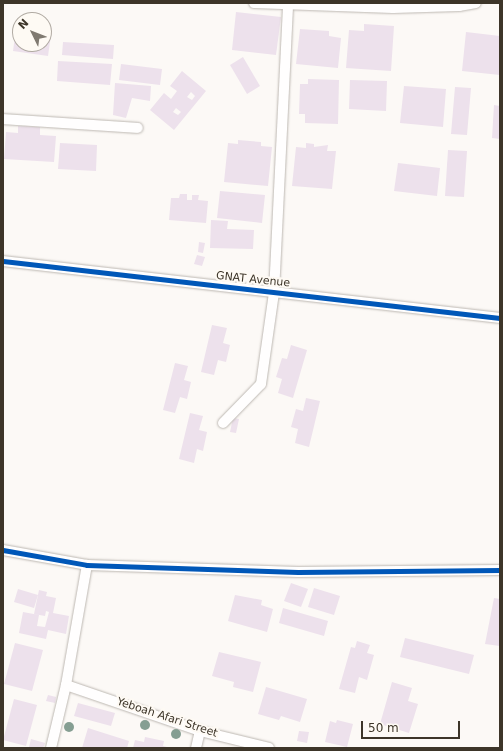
<!DOCTYPE html>
<style>
body{margin:0}
#map{position:relative;width:503px;height:751px;overflow:hidden;background:#fcf9f6;font-family:"DejaVu Sans",sans-serif}
div>[style]{position:absolute}
[style*='--x']{left:calc(var(--x)*1px);top:calc(var(--y)*1px);width:calc(var(--w)*1px);rotate:calc(var(--a)*1deg)}
.building>*{inset:0;background:#ede1ec}
.roads{filter:drop-shadow(0 0 1px #bdb8b2) drop-shadow(0 0 1px #bdb8b2)}
.street>*{height:10px;margin:-5px;padding:0 5px;transform-origin:5px;border-radius:5px;background:#fffefe}
.cycleway>*{height:5px;margin:-2.5px;padding:0 2.5px;transform-origin:2.5px;border-radius:2.5px;background:#0057b8}
.trees>*{width:10px;height:10px;margin:-5px;border-radius:50%;background:#859e92}
span{translate:-50% -50%;white-space:nowrap;text-align:center;line-height:1.15;-webkit-text-stroke:4px #fefaf4;paint-order:stroke}
.street-label{font-size:11px;color:#3d3529}
.frame{position:absolute;inset:0;border:4px solid #3d3529;pointer-events:none}
.north{position:absolute;left:12px;top:12px;width:40px;height:40px;box-sizing:border-box;background:#fefaf4;border:1px solid #b1aba3;border-radius:50%;rotate:313deg;font-size:11px;font-weight:700;line-height:16px;text-align:center;color:#3d3529}
.north::after{content:'';display:block;margin:auto;width:14px;height:18px;background:#807a71;clip-path:polygon(50% 0,100% 100%,50% 72%,0 100%)}
.scale{position:absolute;left:361px;top:721px;width:99px;height:18px;box-sizing:border-box;border:2px solid #3d3529;border-top:0;padding-left:5px;font-size:12px;line-height:14px;white-space:nowrap;color:#3d3529;-webkit-text-stroke:3px #fefaf4;paint-order:stroke}
</style>
<div id="map">
<div class="building">
<i style="clip-path:polygon(236px 12px,281px 17px,276px 55px,232px 50px)"></i>
<i style="clip-path:polygon(17px 22px,20px 23px,20px 44px,44px 44px,44px 26px,52px 28px,48px 56px,13px 51px)"></i>
<i style="clip-path:polygon(364px 24px,394px 26px,391px 71px,346px 68px,349px 30px,364px 31px)"></i>
<i style="clip-path:polygon(300px 29px,329px 31px,329px 36px,341px 38px,338px 68px,296px 64px)"></i>
<i style="clip-path:polygon(466px 32px,500px 36px,500px 75px,462px 71px)"></i>
<i style="clip-path:polygon(63px 42px,114px 45px,113px 59px,62px 55px)"></i>
<i style="clip-path:polygon(243px 57px,260px 86px,247px 94px,230px 65px)"></i>
<i style="clip-path:polygon(58px 61px,112px 64px,110px 85px,57px 81px)"></i>
<i style="clip-path:polygon(121px 64px,162px 69px,160px 85px,119px 80px)"></i>
<i style="clip-path:polygon(evenodd,182px 71px,206px 91px,174px 130px,150px 110px,164px 93px,171px 99px,177px 91px,170px 86px,182px 71px,191px 92px,195px 96px,192px 100px,187px 97px,191px 92px,182px 71px,176px 108px,181px 112px,178px 115px,173px 112px,176px 108px)"></i>
<i style="clip-path:polygon(308px 79px,339px 80px,338px 124px,305px 123px,305px 114px,299px 114px,300px 84px,308px 84px)"></i>
<i style="clip-path:polygon(350px 80px,387px 81px,386px 111px,349px 109px)"></i>
<i style="clip-path:polygon(115px 83px,151px 86px,150px 101px,132px 98px,126px 118px,113px 115px)"></i>
<i style="clip-path:polygon(404px 86px,446px 89px,443px 127px,400px 123px)"></i>
<i style="clip-path:polygon(455px 87px,471px 88px,467px 135px,451px 134px)"></i>
<i style="clip-path:polygon(494px 105px,500px 106px,500px 139px,492px 138px)"></i>
<i style="clip-path:polygon(18px 126px,40px 127px,40px 135px,56px 136px,54px 162px,4px 159px,6px 132px,18px 133px)"></i>
<i style="clip-path:polygon(238px 140px,261px 142px,261px 146px,272px 147px,268px 186px,224px 182px,228px 143px,238px 144px)"></i>
<i style="clip-path:polygon(60px 143px,97px 145px,96px 171px,58px 169px)"></i>
<i style="clip-path:polygon(306px 143px,314px 144px,314px 147px,328px 145px,327px 151px,336px 151px,332px 189px,292px 186px,296px 147px,306px 148px)"></i>
<i style="clip-path:polygon(448px 150px,467px 151px,464px 197px,445px 196px)"></i>
<i style="clip-path:polygon(398px 163px,440px 168px,437px 196px,394px 191px)"></i>
<i style="clip-path:polygon(220px 191px,265px 195px,262px 223px,217px 218px)"></i>
<i style="clip-path:polygon(180px 194px,187px 194px,187px 200px,192px 200px,192px 195px,199px 195px,198px 200px,208px 201px,206px 223px,169px 220px,171px 198px,179px 198px)"></i>
<i style="clip-path:polygon(211px 220px,228px 221px,227px 229px,254px 230px,253px 249px,210px 248px)"></i>
<i style="clip-path:polygon(199px 242px,205px 243px,203px 253px,198px 252px)"></i>
<i style="clip-path:polygon(197px 255px,205px 257px,202px 266px,194px 264px)"></i>
<i style="clip-path:polygon(212px 325px,227px 328px,223px 343px,230px 345px,226px 362px,218px 360px,214px 375px,201px 372px)"></i>
<i style="clip-path:polygon(291px 345px,307px 350px,293px 398px,278px 393px,282px 379px,276px 377px,282px 358px,287px 359px)"></i>
<i style="clip-path:polygon(175px 363px,188px 366px,184px 380px,191px 382px,187px 399px,180px 397px,175px 413px,163px 410px)"></i>
<i style="clip-path:polygon(306px 398px,320px 401px,309px 447px,295px 443px,298px 429px,291px 427px,296px 409px,303px 411px)"></i>
<i style="clip-path:polygon(190px 413px,203px 416px,199px 430px,207px 432px,203px 451px,197px 449px,194px 463px,179px 459px)"></i>
<i style="clip-path:polygon(233px 418px,239px 419px,236px 433px,230px 432px)"></i>
<i style="clip-path:polygon(291px 583px,308px 589px,301px 607px,284px 601px)"></i>
<i style="clip-path:polygon(314px 588px,340px 596px,334px 615px,308px 607px)"></i>
<i style="clip-path:polygon(18px 589px,38px 595px,34px 608px,14px 602px)"></i>
<i style="clip-path:polygon(39px 590px,47px 592px,46px 596px,56px 598px,53px 613px,69px 616px,66px 634px,48px 630px,46px 639px,19px 633px,23px 612px,39px 615px,37px 626px,45px 627px,49px 612px,46px 611px,45px 616px,34px 614px)"></i>
<i style="clip-path:polygon(235px 595px,262px 600px,261px 605px,273px 609px,267px 632px,228px 621px)"></i>
<i style="clip-path:polygon(494px 598px,500px 599px,500px 646px,485px 644px)"></i>
<i style="clip-path:polygon(283px 608px,328px 621px,324px 636px,279px 623px)"></i>
<i style="clip-path:polygon(405px 638px,474px 655px,469px 674px,400px 657px)"></i>
<i style="clip-path:polygon(357px 641px,370px 645px,367px 653px,374px 655px,367px 680px,359px 677px,355px 693px,339px 689px,351px 647px,355px 648px)"></i>
<i style="clip-path:polygon(15px 643px,43px 650px,32px 691px,4px 684px)"></i>
<i style="clip-path:polygon(219px 652px,261px 662px,253px 692px,233px 687px,234px 682px,212px 676px)"></i>
<i style="clip-path:polygon(392px 682px,412px 688px,408px 701px,418px 704px,409px 733px,380px 724px)"></i>
<i style="clip-path:polygon(266px 687px,307px 699px,300px 722px,281px 716px,279px 720px,258px 714px)"></i>
<i style="clip-path:polygon(48px 695px,56px 697px,55px 703px,46px 701px)"></i>
<i style="clip-path:polygon(14px 699px,37px 705px,26px 746px,3px 740px)"></i>
<i style="clip-path:polygon(78px 703px,115px 713px,111px 726px,74px 716px)"></i>
<i style="clip-path:polygon(337px 720px,353px 724px,347px 747px,325px 742px,330px 721px,336px 723px)"></i>
<i style="clip-path:polygon(88px 728px,129px 741px,127px 748px,82px 748px)"></i>
<i style="clip-path:polygon(299px 731px,309px 732px,307px 743px,297px 741px)"></i>
<i style="clip-path:polygon(145px 737px,164px 741px,163px 746px,171px 748px,133px 748px,135px 740px,144px 742px)"></i>
<i style="clip-path:polygon(31px 739px,45px 743px,43px 748px,29px 747px)"></i>
</div>
<div class="roads">
<div class="street">
<i style="--x:254;--y:3;--w:139;--a:2.1"></i>
<i style="--x:393;--y:8;--w:66;--a:-1.7"></i>
<i style="--x:459;--y:6;--w:17;--a:-10"></i>
<i style="--x:3;--y:119;--w:135;--a:3.8"></i>
<i style="--x:3;--y:261;--w:500;--a:6.54"></i>
<i style="--x:223;--y:423;--w:54;--a:-45.7"></i>
<i style="--x:261;--y:384;--w:92;--a:-81.9"></i>
<i style="--x:274;--y:293;--w:287;--a:-87.2"></i>
<i style="--x:3;--y:550;--w:85;--a:10.1"></i>
<i style="--x:87;--y:565;--w:211;--a:1.9"></i>
<i style="--x:298;--y:572;--w:202;--a:-0.6"></i>
<i style="--x:66;--y:685;--w:142;--a:18.9"></i>
<i style="--x:200;--y:731;--w:71;--a:13.8"></i>
<i style="--x:51;--y:748;--w:65;--a:-76.6"></i>
<i style="--x:66;--y:685;--w:122;--a:-80.1"></i>
<i style="--x:196;--y:748;--w:17;--a:-77"></i>
</div>
</div>
<div class="cycleway">
<i style="--x:3;--y:261;--w:500;--a:6.54"></i>
<i style="--x:3;--y:550;--w:85;--a:10.1"></i>
<i style="--x:87;--y:565;--w:211;--a:1.9"></i>
<i style="--x:298;--y:572;--w:202;--a:-0.6"></i>
</div>
<div class="trees">
<i style="left:145px;top:725px"></i>
<i style="left:69px;top:727px"></i>
<i style="left:176px;top:734px"></i>
</div>
<div class="street-label">
<span style="left:253px;top:280px;rotate:6deg">GNAT Avenue</span>
<span style="left:167px;top:718px;rotate:18deg">Yeboah Afari Street</span>
</div>
<div class="frame"></div>
<div class="north">N</div>
<div class="scale">50 m</div>
</div>
